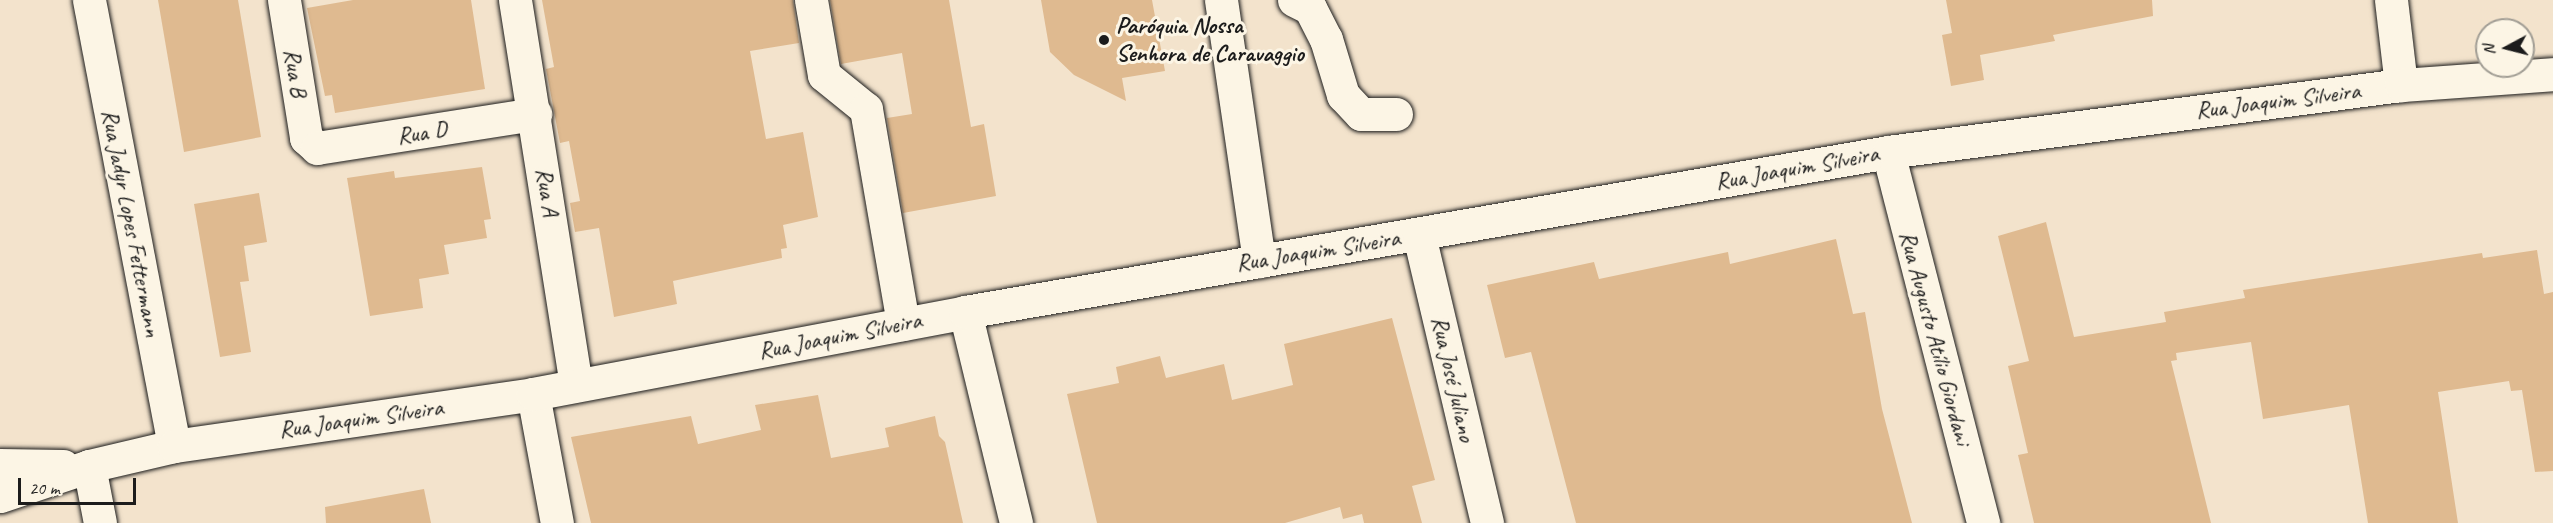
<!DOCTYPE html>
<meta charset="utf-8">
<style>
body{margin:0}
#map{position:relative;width:2553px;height:523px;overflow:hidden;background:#f3e3cc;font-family:Caveat,sans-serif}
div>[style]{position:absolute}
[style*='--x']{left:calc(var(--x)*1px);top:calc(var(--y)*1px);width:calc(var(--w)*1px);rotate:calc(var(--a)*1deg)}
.building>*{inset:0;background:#dfba90}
.roads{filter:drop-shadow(0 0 2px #1c1c1c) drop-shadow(0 0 2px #1c1c1c)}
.minor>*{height:33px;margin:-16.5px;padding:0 16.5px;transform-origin:16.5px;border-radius:16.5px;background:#fcf5e5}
.dots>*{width:16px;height:16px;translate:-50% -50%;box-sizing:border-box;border:3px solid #fcf5e5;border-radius:50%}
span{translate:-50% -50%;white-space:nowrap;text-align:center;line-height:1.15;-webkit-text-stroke:6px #fcf5e5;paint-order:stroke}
.poi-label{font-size:24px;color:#1c1c1c;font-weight:700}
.left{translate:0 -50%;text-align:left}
.street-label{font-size:24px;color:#1c1c1c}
.north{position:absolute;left:2475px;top:18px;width:60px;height:60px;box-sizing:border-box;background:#fcf5e5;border:2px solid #a29e95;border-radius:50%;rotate:263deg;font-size:16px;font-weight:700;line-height:24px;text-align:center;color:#1c1c1c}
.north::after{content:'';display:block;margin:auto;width:21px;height:27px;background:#1c1c1c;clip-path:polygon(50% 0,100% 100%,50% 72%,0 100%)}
.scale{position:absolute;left:18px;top:478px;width:118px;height:27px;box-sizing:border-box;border:3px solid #1c1c1c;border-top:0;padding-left:8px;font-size:18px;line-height:21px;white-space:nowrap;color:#1c1c1c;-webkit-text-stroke:4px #fcf5e5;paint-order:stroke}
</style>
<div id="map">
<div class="building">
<i style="clip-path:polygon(158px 0,238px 0,261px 137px,184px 152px)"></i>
<i style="clip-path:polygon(353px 0,471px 0,485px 89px,335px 113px,332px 95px,325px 96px,307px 8px)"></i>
<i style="clip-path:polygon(542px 0,793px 0,799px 43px,750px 51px,766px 139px,803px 132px,818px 217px,783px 225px,787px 248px,781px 249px,782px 258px,673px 281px,677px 304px,614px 317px,599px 228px,575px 232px,570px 203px,580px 201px,569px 141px,560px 143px,546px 69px,554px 67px)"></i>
<i style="clip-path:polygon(830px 0,949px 0,971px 127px,984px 124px,996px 196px,903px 213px,887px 118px,912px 114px,902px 53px,841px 64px)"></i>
<i style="clip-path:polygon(1041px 0,1152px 0,1165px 71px,1122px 78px,1126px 101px,1074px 75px,1050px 52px)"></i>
<i style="clip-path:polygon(1946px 0,2152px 0,2153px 16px,2053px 35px,2055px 41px,1980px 55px,1984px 80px,1951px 86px,1942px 35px,1952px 33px)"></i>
<i style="clip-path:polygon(482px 167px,491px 219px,484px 220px,487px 238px,444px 245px,449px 274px,419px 279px,423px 308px,370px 316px,347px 178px,394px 171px,395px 178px)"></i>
<i style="clip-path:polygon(259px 193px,267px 242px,244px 246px,249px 281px,240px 282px,251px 352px,220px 357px,194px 204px)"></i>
<i style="clip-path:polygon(2046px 222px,2074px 337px,2166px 322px,2164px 312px,2245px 298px,2243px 290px,2482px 253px,2483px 258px,2537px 250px,2544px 294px,2553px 292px,2553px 471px,2535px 472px,2522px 390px,2511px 391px,2509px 381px,2438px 392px,2458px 523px,2368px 523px,2349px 405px,2263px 419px,2251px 342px,2176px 353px,2177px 360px,2171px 361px,2211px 523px,2034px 523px,2018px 455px,2028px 453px,2008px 366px,2029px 361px,1998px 236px)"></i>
<i style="clip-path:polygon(1836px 239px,1853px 314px,1865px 312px,1882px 409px,1912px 523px,1576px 523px,1531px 352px,1505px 358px,1487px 285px,1594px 262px,1599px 279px,1728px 252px,1730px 264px)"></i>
<i style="clip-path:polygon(1392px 318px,1435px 480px,1412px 486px,1422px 523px,1364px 523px,1362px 514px,1343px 519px,1340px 507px,1285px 523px,1097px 523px,1067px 394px,1119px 383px,1116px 367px,1160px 356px,1166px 378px,1224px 364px,1232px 400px,1293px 385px,1284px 344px)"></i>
<i style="clip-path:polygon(818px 395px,831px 458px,889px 447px,885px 428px,935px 416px,939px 436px,945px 442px,963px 523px,591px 523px,571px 437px,691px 416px,698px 444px,761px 430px,755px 405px)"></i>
<i style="clip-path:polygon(424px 489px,431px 523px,326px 523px,325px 507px)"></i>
</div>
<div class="roads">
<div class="minor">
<i style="--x:89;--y:0;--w:454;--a:79.2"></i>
<i style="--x:284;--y:0;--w:140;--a:80.9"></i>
<i style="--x:306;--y:138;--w:15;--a:42"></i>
<i style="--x:317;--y:148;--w:221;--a:-8.9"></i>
<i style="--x:515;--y:0;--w:390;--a:81"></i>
<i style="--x:811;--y:0;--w:76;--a:80.2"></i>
<i style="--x:824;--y:75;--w:54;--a:39"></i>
<i style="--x:866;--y:109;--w:218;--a:80.2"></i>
<i style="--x:1221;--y:0;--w:264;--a:81.7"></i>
<i style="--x:1294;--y:0;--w:18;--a:27"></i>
<i style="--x:1310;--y:8;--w:35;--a:63"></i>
<i style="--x:1326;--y:39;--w:59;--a:73.1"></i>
<i style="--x:1343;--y:95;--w:26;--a:47"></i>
<i style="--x:1361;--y:114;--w:35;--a:0"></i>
<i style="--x:2391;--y:0;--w:86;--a:83.3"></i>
<i style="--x:1888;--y:152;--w:383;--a:75.6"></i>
<i style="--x:1419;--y:235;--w:296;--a:76.7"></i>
<i style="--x:965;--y:312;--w:217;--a:76.4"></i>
<i style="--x:533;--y:394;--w:131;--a:79.5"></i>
<i style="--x:0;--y:465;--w:63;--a:0.9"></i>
<i style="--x:89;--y:466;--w:58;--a:79.1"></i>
<i style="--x:0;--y:496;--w:94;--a:-18.6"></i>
<i style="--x:89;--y:466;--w:87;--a:-13.2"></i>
<i style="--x:174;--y:446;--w:363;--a:-8.2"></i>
<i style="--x:533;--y:394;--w:440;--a:-10.7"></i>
<i style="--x:965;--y:312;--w:937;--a:-9.83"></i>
<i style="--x:1888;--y:152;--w:517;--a:-7.44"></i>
<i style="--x:2401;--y:85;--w:152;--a:-4.1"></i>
</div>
</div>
<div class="dots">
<i style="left:1104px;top:40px;background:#1c1c1c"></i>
</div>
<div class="poi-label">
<span class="left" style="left:1116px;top:40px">Paróquia Nossa<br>Senhora de Caravaggio</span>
</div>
<div class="street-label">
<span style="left:295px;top:73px;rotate:81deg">Rua B</span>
<span style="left:2278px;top:101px;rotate:-7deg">Rua Joaquim Silveira</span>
<span style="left:422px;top:133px;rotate:-9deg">Rua D</span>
<span style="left:1797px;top:168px;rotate:-10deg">Rua Joaquim Silveira</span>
<span style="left:547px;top:192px;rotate:81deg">Rua A</span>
<span style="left:131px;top:223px;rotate:79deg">Rua Jadyr Lopes Fettermann</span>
<span style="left:1318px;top:251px;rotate:-9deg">Rua Joaquim Silveira</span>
<span style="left:840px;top:336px;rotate:-11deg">Rua Joaquim Silveira</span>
<span style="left:1935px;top:338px;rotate:75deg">Rua Augusto Atílio Giordani</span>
<span style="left:1453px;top:379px;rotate:77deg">Rua José Juliano</span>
<span style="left:361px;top:419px;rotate:-8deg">Rua Joaquim Silveira</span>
</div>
<div class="north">N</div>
<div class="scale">20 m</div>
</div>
